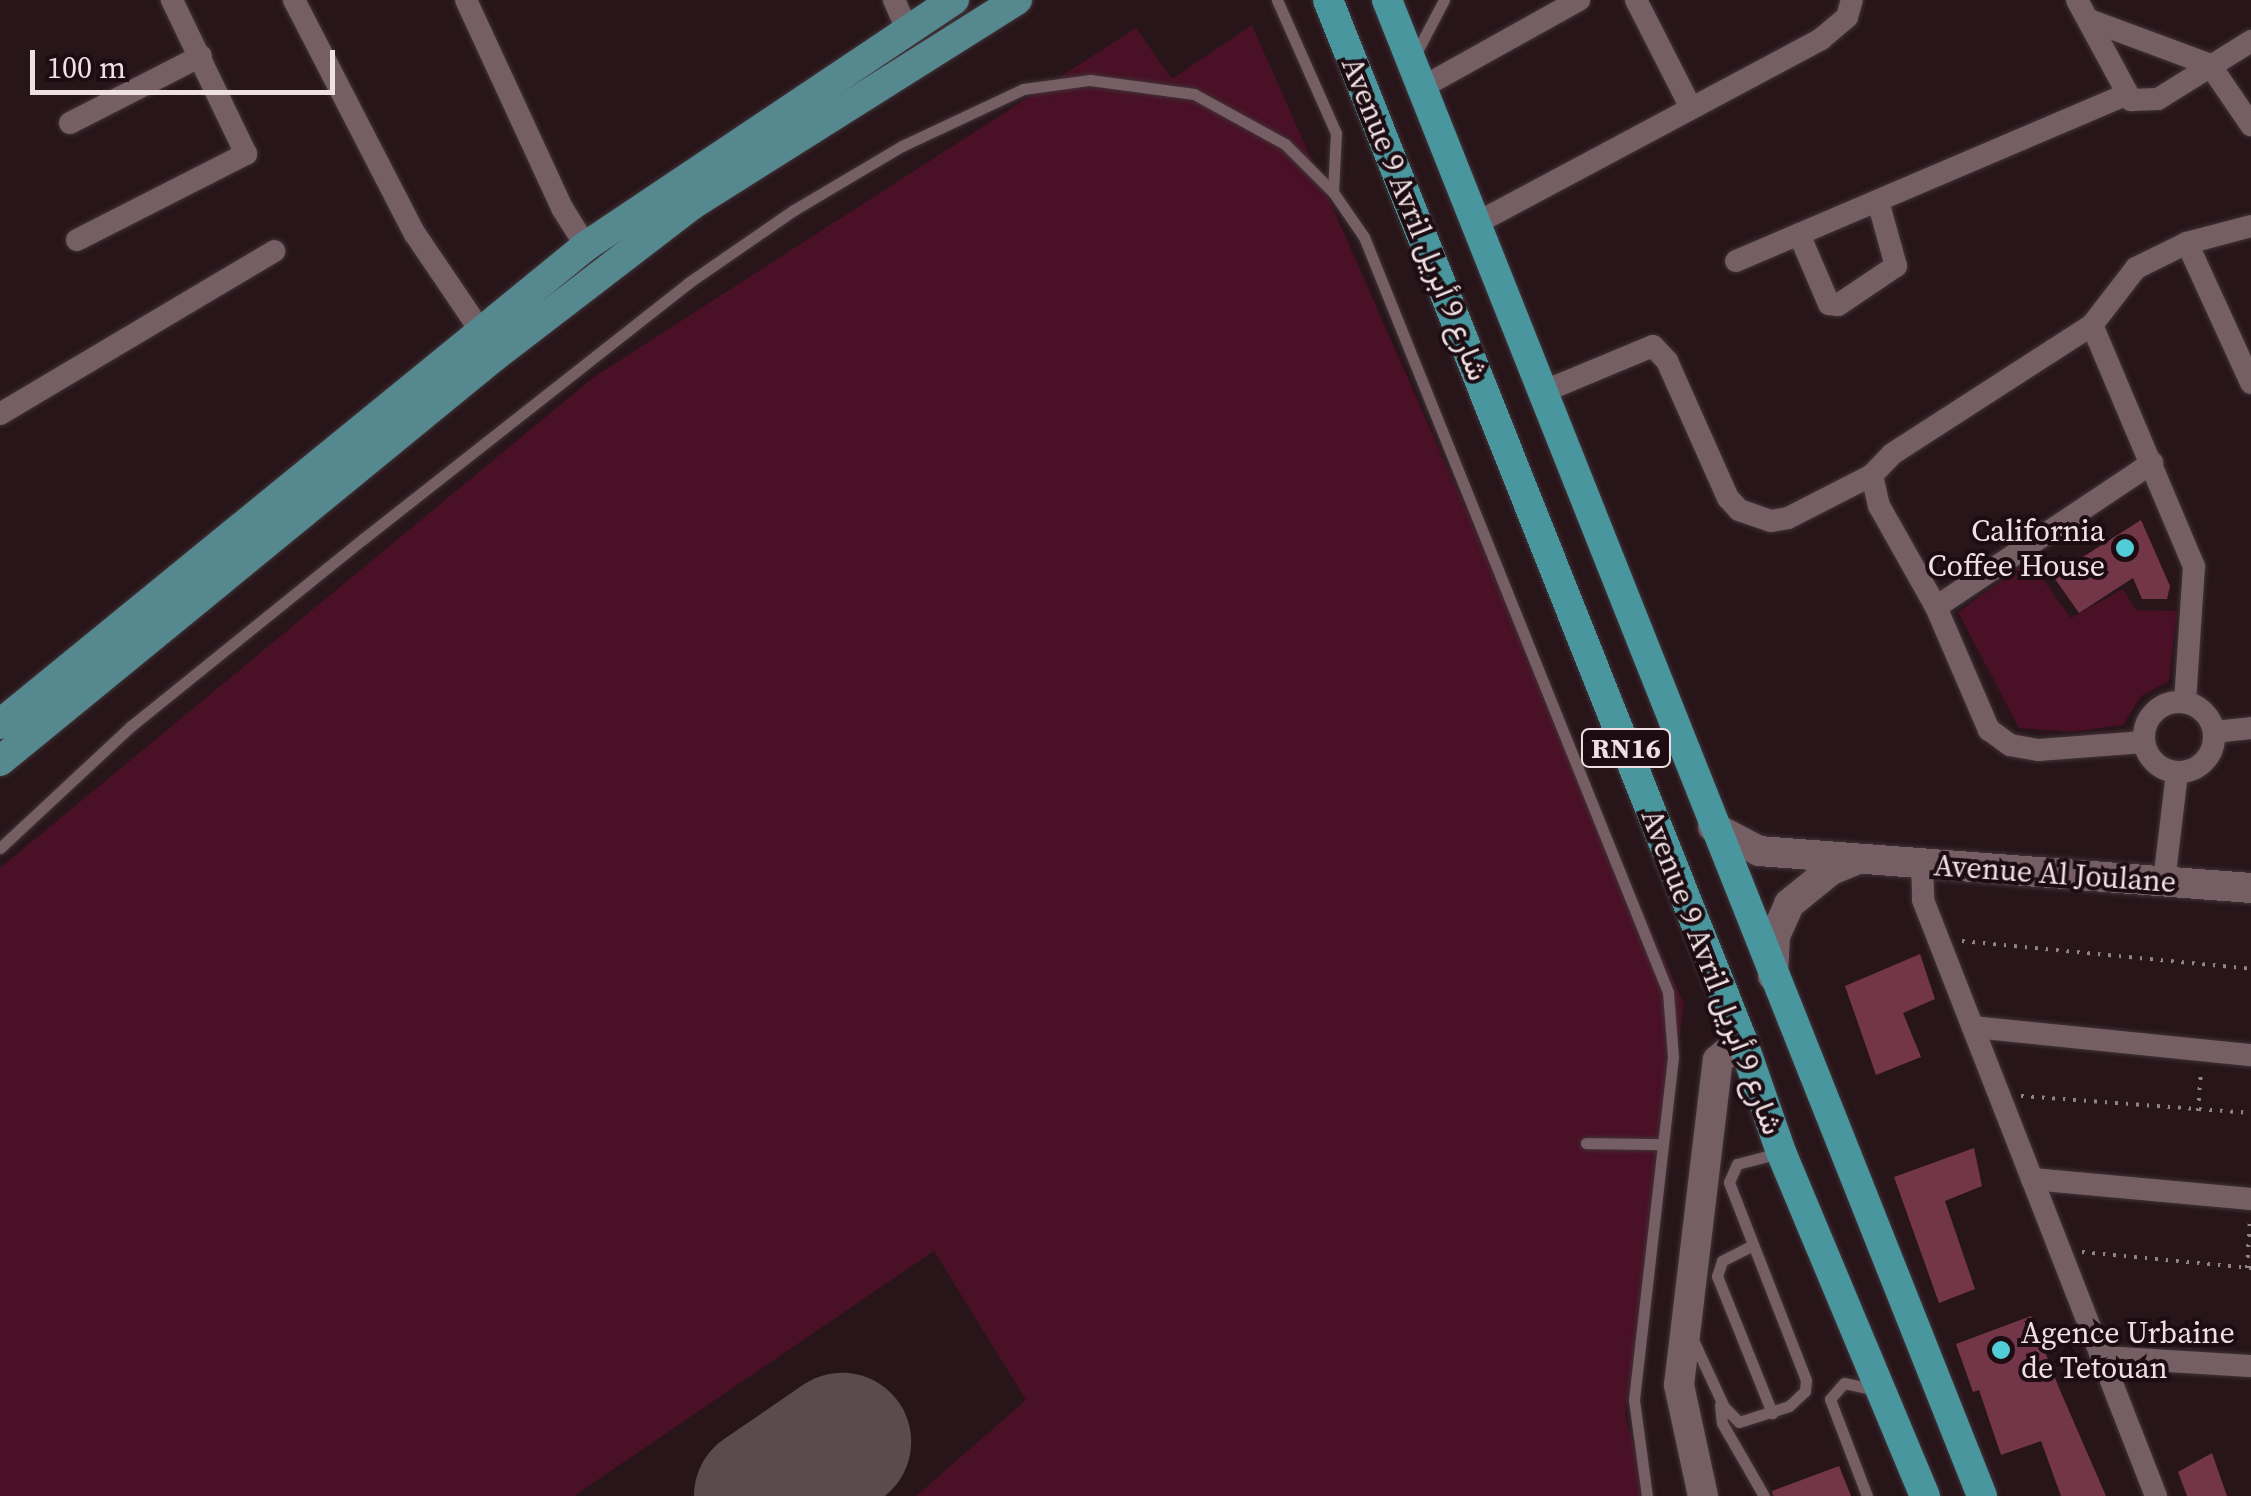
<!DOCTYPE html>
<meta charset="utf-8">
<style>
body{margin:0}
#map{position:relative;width:2251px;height:1496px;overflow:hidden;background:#27151a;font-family:"Source Serif 4",Vazirmatn,serif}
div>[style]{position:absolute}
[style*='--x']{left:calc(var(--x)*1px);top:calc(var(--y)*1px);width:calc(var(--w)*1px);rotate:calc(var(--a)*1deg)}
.green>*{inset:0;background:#491026}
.taxiway>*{height:55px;margin:-27.5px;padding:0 27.5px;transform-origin:27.5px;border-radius:27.5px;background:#5b4a4e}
.runway>*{height:138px;margin:-69px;padding:0 69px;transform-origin:69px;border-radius:69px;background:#5b4a4e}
.building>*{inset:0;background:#733649}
.path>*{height:4px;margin-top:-2px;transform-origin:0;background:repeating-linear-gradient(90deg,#938387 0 2.5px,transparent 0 10.5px)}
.roads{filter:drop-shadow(0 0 2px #403336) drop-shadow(0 0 2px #403336)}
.service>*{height:11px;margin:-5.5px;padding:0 5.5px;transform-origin:5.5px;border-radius:5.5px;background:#755e64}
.minor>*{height:22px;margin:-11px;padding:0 11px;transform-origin:11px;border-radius:11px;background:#755e64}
.minor>.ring{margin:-11px;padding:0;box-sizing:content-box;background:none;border:22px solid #755e64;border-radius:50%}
.tertiary>*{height:30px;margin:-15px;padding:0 15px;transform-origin:15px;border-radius:15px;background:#755e64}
.primary>*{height:30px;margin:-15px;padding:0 15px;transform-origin:15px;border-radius:15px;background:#55888f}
.trunk>*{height:30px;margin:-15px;padding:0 15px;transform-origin:15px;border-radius:15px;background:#4a969e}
.dots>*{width:28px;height:28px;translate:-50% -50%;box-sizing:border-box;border:5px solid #1d0c11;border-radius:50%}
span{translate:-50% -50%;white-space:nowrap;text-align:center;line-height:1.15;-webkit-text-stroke:8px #1d0c11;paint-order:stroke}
.shield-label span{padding:2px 8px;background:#1d0c11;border:2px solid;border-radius:8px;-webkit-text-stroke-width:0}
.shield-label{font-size:28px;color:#eee0e3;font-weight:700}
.street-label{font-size:30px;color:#eee0e3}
.poi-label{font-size:30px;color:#eee0e3}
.right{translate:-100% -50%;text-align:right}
.left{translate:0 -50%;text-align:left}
.scale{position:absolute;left:30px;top:50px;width:305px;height:45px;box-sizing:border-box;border:5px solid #eee0e3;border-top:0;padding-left:12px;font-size:30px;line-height:35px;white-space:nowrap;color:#eee0e3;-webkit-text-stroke:8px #1d0c11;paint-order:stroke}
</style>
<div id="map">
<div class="green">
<i style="clip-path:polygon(1252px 25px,1684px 1004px,1625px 1415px,1648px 1496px,916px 1496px,1026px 1400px,934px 1251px,574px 1496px,0 1496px,0 868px,594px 377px,1136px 28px,1172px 79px)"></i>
<i style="clip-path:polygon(2029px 560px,2071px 618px,2123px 589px,2136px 610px,2177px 611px,2169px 681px,2141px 696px,2123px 725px,2071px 732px,2019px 728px,1958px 612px)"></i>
</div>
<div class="taxiway">
<i style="--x:813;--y:1462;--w:41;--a:55.9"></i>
</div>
<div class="runway">
<i style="--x:763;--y:1496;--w:96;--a:-34.4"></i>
</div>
<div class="building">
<i style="clip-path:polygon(2141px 520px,2170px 586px,2167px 599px,2142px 599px,2133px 578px,2079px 613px,2053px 576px)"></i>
<i style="clip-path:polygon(1920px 954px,1935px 999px,1903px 1013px,1921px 1057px,1876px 1075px,1845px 986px)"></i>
<i style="clip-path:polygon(1974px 1148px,1982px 1186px,1945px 1201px,1975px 1289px,1939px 1303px,1894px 1177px)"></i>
<i style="clip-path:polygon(2031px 1316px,2059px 1388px,2106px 1496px,2061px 1496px,2041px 1441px,2001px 1455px,1979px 1390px,1973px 1392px,1956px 1344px)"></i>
<i style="clip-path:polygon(2212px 1453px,2227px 1496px,2187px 1496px,2178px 1472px)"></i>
<i style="clip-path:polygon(1839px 1466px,1851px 1496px,1773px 1496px,1772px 1491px)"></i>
</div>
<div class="path">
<i style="--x:1962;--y:941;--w:290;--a:5.5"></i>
<i style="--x:2021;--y:1096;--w:231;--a:4.2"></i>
<i style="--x:2198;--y:1111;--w:41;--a:-85.8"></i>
<i style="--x:2082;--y:1252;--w:170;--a:5.4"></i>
<i style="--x:2247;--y:1268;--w:49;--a:-86.5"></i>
</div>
<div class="roads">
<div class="service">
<i style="--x:1277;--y:0;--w:145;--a:66.1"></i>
<i style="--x:1336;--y:133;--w:59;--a:92.9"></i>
<i style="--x:1415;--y:55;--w:62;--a:-62.2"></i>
<i style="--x:0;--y:848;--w:179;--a:-43"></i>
<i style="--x:131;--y:726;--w:298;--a:-38.9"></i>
<i style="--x:363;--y:539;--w:414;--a:-38.2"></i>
<i style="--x:688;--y:283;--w:129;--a:-34.6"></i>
<i style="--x:794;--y:210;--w:126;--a:-30.7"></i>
<i style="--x:902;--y:146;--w:134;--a:-25.2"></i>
<i style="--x:1023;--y:89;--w:68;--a:-7.7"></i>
<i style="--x:1090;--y:80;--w:105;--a:7.7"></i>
<i style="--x:1194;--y:94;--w:104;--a:28.8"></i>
<i style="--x:1285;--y:144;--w:68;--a:45"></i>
<i style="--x:1333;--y:192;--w:55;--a:55.4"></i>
<i style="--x:1364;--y:237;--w:814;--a:68.07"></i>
<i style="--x:1668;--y:992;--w:65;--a:85.6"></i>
<i style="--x:1673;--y:1057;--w:345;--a:96.5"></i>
<i style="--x:1634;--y:1400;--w:97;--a:82.3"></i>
<i style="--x:1586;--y:1143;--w:76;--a:0.8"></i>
<i style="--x:1753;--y:1245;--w:35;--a:153"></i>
<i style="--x:1722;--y:1261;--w:16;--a:108"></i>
<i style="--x:1717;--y:1276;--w:148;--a:68.1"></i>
<i style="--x:1694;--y:1342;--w:72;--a:65.2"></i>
<i style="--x:1724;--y:1407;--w:21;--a:45"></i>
<i style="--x:1739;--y:1422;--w:52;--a:-17.7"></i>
<i style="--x:1789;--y:1406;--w:22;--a:-43"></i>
<i style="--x:1805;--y:1391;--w:11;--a:-85"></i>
<i style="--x:1806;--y:1380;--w:212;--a:-111.3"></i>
<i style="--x:1729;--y:1182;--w:20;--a:-66"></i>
<i style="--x:1737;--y:1164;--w:43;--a:-14.7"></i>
<i style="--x:1720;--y:1405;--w:18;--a:84"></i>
<i style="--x:1722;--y:1423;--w:84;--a:60.1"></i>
<i style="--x:1867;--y:1496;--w:104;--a:-110.9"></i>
<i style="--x:1830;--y:1399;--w:21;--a:-49"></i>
<i style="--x:1844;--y:1383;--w:29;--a:12"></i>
</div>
<div class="minor">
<i style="--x:294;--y:0;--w:263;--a:62.7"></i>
<i style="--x:415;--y:234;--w:116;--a:55.9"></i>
<i style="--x:466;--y:0;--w:229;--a:65.2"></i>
<i style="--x:562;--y:208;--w:45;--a:57.7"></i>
<i style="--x:894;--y:0;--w:32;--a:66"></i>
<i style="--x:1636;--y:0;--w:121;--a:63"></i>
<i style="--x:2077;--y:0;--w:114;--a:61.6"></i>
<i style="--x:2131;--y:100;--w:27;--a:-2"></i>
<i style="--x:2158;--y:99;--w:110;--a:-31.9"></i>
<i style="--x:2092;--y:21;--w:126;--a:20.4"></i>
<i style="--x:2210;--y:65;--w:73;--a:55.7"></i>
<i style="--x:1421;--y:88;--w:181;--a:-29.1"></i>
<i style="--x:70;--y:123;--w:147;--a:-27.1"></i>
<i style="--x:1473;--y:225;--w:395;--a:-28.1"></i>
<i style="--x:1821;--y:39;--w:34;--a:-40"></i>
<i style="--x:1847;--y:17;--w:18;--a:-74"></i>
<i style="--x:1799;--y:234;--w:76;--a:66.8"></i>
<i style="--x:1829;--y:304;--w:9;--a:6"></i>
<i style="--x:1838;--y:305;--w:70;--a:-33.9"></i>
<i style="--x:1896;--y:266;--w:67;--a:-105.5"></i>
<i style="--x:77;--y:240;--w:190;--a:-27"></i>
<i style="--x:246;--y:154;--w:171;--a:-115.7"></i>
<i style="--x:2187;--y:243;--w:154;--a:65.4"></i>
<i style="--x:1736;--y:261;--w:424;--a:-23.1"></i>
<i style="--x:2092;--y:325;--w:262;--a:67.1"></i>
<i style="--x:2194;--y:566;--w:136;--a:93.8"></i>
<i style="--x:1540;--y:393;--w:122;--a:-22.6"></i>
<i style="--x:1653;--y:346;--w:21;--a:47"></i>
<i style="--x:1667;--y:361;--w:150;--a:66"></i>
<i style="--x:1728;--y:498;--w:16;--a:47"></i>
<i style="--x:1739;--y:510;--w:34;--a:19"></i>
<i style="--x:1771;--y:521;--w:17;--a:-10"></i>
<i style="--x:1788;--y:518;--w:94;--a:-27.1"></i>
<i style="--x:0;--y:414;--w:319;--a:-30.7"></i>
<i style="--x:1936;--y:607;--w:260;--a:-33.7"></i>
<i class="ring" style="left:2144px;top:702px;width:48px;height:48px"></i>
<i style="--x:2214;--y:732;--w:37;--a:-6"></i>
<i style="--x:2144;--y:742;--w:106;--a:175.7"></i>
<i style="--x:2038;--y:750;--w:28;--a:-170"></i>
<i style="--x:2010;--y:745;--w:26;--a:-144"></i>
<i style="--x:1989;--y:730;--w:134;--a:-113.3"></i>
<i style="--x:1936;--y:607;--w:116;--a:-119.4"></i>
<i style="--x:1879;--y:506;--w:32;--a:-103"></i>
<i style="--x:1872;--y:475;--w:29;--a:-46"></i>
<i style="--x:1892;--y:454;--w:238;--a:-32.8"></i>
<i style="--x:2092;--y:325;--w:72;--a:-52.3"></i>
<i style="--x:2136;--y:268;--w:57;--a:-26.1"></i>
<i style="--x:2187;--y:243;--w:66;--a:-14.9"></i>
<i style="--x:1922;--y:863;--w:37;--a:88"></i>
<i style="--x:1923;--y:900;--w:640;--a:68.65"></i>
<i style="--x:2164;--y:882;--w:110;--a:-83.2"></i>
<i style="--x:1973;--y:1027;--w:279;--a:5.8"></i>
<i style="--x:2032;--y:1179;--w:220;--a:5.2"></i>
<i style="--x:2102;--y:1357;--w:149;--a:3.5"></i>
</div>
<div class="tertiary">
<i style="--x:1713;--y:827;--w:52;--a:27.6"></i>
<i style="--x:1759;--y:851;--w:493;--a:4.3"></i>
<i style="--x:1773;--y:976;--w:40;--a:-87.1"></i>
<i style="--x:1775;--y:936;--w:35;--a:-66"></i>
<i style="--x:1789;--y:904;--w:54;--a:-39"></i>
<i style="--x:1831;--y:870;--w:29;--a:-22"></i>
<i style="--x:1703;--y:1496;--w:114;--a:-102.2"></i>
<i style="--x:1679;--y:1385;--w:327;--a:-83.2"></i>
<i style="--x:1718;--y:1060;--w:31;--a:-40"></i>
</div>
<div class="primary">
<i style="--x:0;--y:724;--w:756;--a:-39.2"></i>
<i style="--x:586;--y:246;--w:443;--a:-33.8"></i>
<i style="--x:0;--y:761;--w:640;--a:-39.29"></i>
<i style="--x:495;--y:356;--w:250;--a:-37.5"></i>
<i style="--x:693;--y:204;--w:383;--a:-32.2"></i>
</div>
<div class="trunk">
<i style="--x:1328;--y:0;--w:1119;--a:68.29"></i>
<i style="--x:1742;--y:1040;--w:119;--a:70.8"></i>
<i style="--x:1781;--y:1152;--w:373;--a:67.3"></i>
<i style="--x:1387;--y:0;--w:1610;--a:68.31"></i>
</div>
</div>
<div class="dots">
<i style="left:2125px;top:548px;background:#52ccd6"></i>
<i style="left:2001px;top:1350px;background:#52ccd6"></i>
</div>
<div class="shield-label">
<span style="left:1626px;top:748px">RN16</span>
</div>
<div class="street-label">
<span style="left:1415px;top:219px;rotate:68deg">Avenue 9 Avril شارع 9 أبريل</span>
<span style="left:2055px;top:874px;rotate:4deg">Avenue Al Joulane</span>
<span style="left:1712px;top:972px;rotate:69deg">Avenue 9 Avril شارع 9 أبريل</span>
</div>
<div class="poi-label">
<span class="right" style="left:2105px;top:548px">California<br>Coffee House</span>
<span class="left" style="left:2021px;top:1350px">Agence Urbaine<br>de Tetouan</span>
</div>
<div class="scale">100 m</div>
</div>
